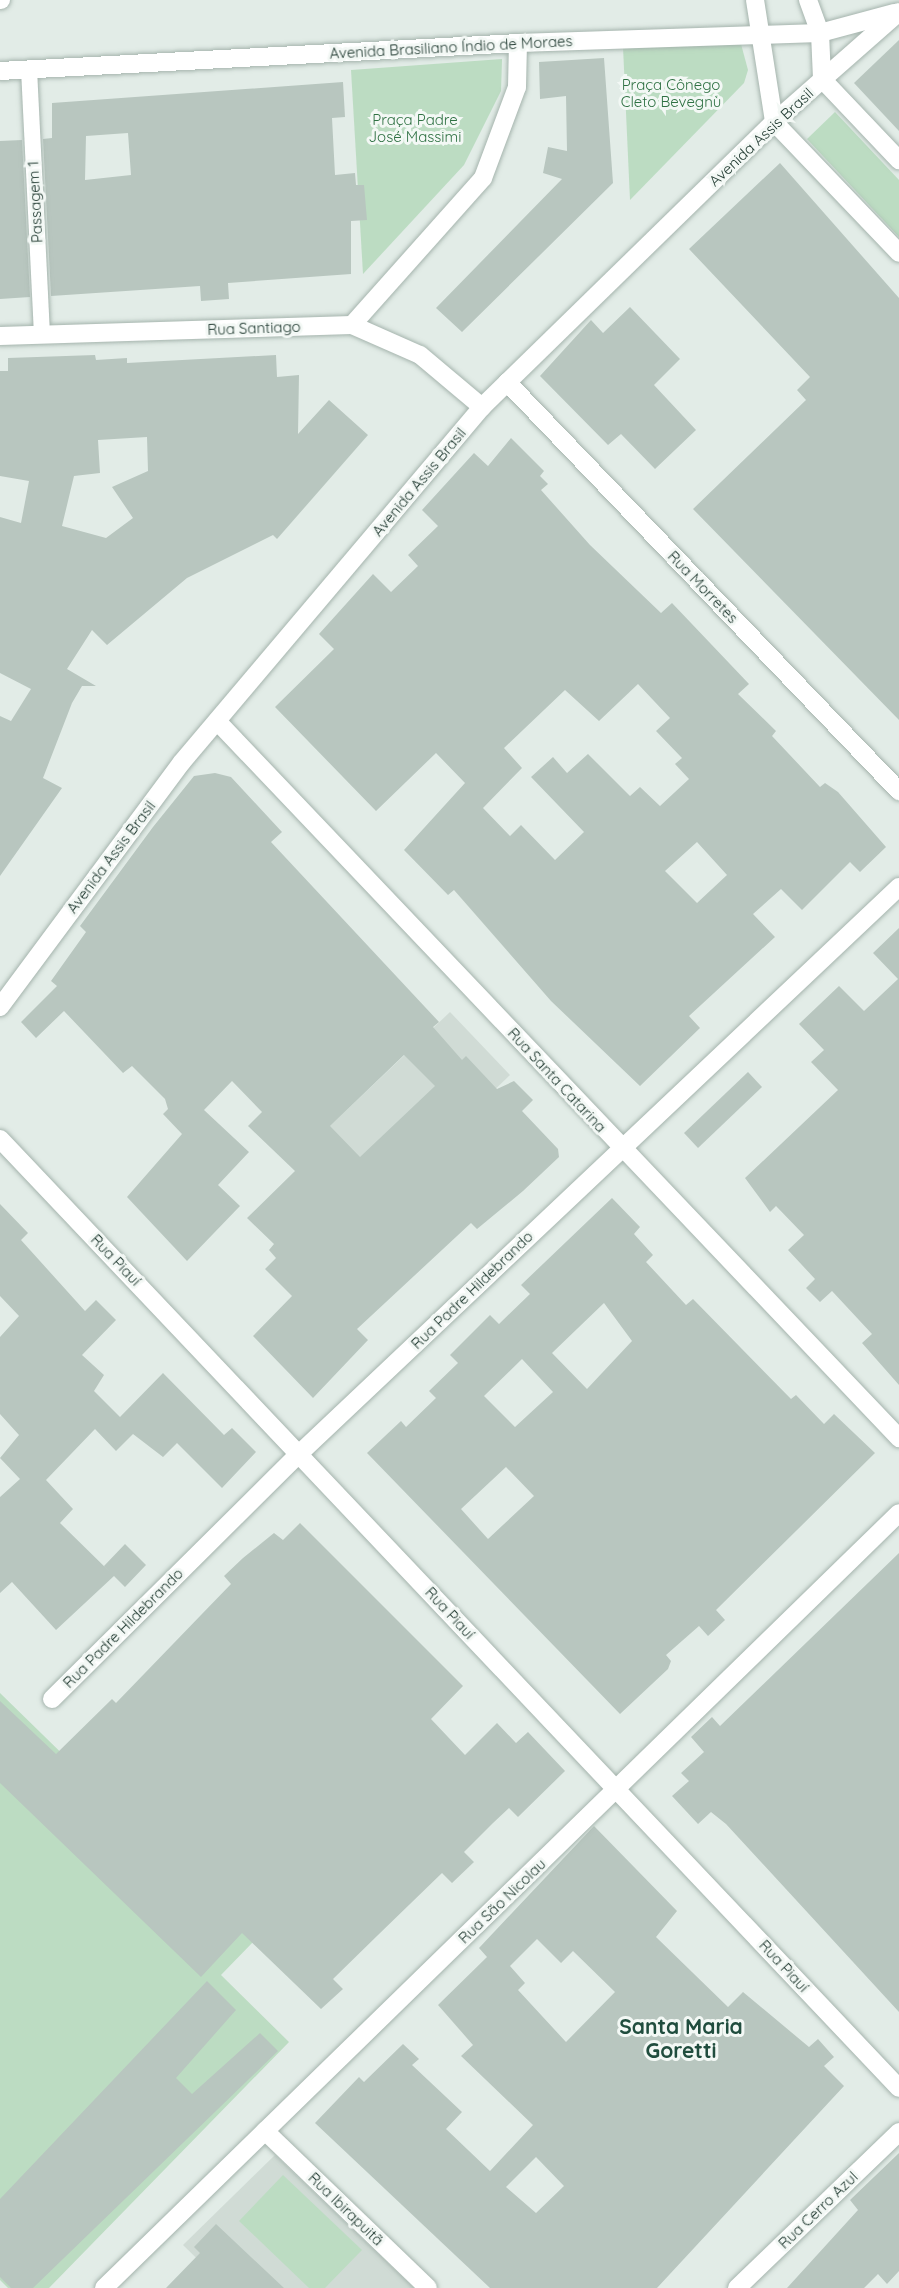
<!DOCTYPE html>
<meta charset="utf-8">
<style>
body{margin:0}
#map{position:relative;width:899px;height:2288px;overflow:hidden;background:#e2ece7;font-family:Quicksand,sans-serif}
div>[style]{position:absolute}
[style*='--x']{left:calc(var(--x)*1px);top:calc(var(--y)*1px);width:calc(var(--w)*1px);rotate:calc(var(--a)*1deg)}
.built>*{inset:0;background:#d0dbd5}
.green>*{inset:0;background:#bcdcc2}
.building>*{inset:0;background:#b8c6bf}
.roads{filter:drop-shadow(0 0 2px #a5b4ad) drop-shadow(0 0 2px #a5b4ad)}
.pedestrian>*{height:16px;margin:-8px;padding:0 8px;transform-origin:8px;border-radius:8px;background:#fff}
.minor>*{height:18px;margin:-9px;padding:0 9px;transform-origin:9px;border-radius:9px;background:#fff}
.tertiary>*{height:18px;margin:-9px;padding:0 9px;transform-origin:9px;border-radius:9px;background:#fff}
.secondary>*{height:18px;margin:-9px;padding:0 9px;transform-origin:9px;border-radius:9px;background:#fff}
span{translate:-50% -50%;white-space:nowrap;text-align:center;line-height:1.15;-webkit-text-stroke:6px #f3f8f5;paint-order:stroke}
.street-label{font-size:15px;color:#233c33}
.park-label{font-size:15px;color:#2f7143}
.district-label{font-size:21px;color:#204d3e;font-weight:700}
</style>
<div id="map">
<div class="built">
<i style="clip-path:polygon(450px 1012px,510px 1075px,374px 1206px,314px 1141px)"></i>
<i style="clip-path:polygon(275px 2155px,414px 2288px,227px 2288px,183px 2245px)"></i>
</div>
<div class="green">
<i style="clip-path:polygon(741px 44px,748px 70px,744px 83px,630px 200px,623px 47px)"></i>
<i style="clip-path:polygon(502px 59px,501px 91px,464px 165px,363px 274px,351px 70px)"></i>
<i style="clip-path:polygon(835px 112px,899px 180px,899px 237px,807px 139px)"></i>
<i style="clip-path:polygon(0 1693px,254px 1941px,221px 1975px,289px 2042px,49px 2288px,8px 2288px,0 2280px)"></i>
<i style="clip-path:polygon(283px 2175px,362px 2250px,325px 2288px,309px 2288px,239px 2221px)"></i>
</div>
<div class="building">
<i style="clip-path:polygon(899px 40px,899px 131px,854px 83px)"></i>
<i style="clip-path:polygon(604px 58px,613px 183px,462px 332px,436px 308px,562px 179px,543px 173px,548px 147px,567px 151px,566px 96px,540px 99px,539px 62px)"></i>
<i style="clip-path:polygon(evenodd,343px 82px,345px 117px,332px 118px,335px 175px,355px 173px,356px 185px,364px 185px,367px 220px,351px 221px,351px 274px,228px 283px,229px 299px,201px 301px,200px 286px,51px 296px,43px 139px,52px 138px,52px 103px,343px 82px,128px 133px,131px 175px,85px 180px,86px 136px,128px 133px)"></i>
<i style="clip-path:polygon(22px 140px,30px 297px,0 299px,0 141px)"></i>
<i style="clip-path:polygon(780px 163px,899px 298px,899px 720px,693px 509px,806px 400px,797px 390px,810px 377px,689px 249px)"></i>
<i style="clip-path:polygon(630px 307px,680px 359px,654px 385px,696px 430px,655px 469px,621px 434px,608px 445px,540px 376px,591px 320px,603px 333px)"></i>
<i style="clip-path:polygon(evenodd,95px 355px,96px 360px,127px 358px,127px 363px,276px 355px,277px 377px,299px 375px,298px 434px,329px 400px,368px 435px,277px 539px,273px 535px,187px 578px,107px 645px,92px 630px,67px 669px,96px 686px,82px 686px,72px 703px,43px 778px,62px 788px,0 876px,0 716px,11px 721px,31px 689px,0 673px,0 517px,21px 523px,29px 481px,0 476px,0 371px,8px 371px,8px 358px,95px 355px,147px 437px,148px 471px,112px 487px,133px 518px,106px 538px,62px 526px,74px 476px,100px 473px,98px 440px,147px 437px)"></i>
<i style="clip-path:polygon(evenodd,511px 438px,544px 471px,540px 476px,548px 484px,541px 490px,590px 545px,661px 613px,672px 603px,749px 684px,738px 694px,776px 731px,772px 736px,820px 787px,825px 783px,838px 792px,886px 847px,860px 872px,850px 862px,802px 910px,781px 889px,753px 914px,775px 937px,689px 1016px,700px 1028px,640px 1086px,551px 1001px,454px 890px,448px 895px,404px 850px,465px 783px,436px 753px,376px 811px,275px 707px,334px 649px,319px 634px,373px 574px,391px 592px,418px 566px,408px 555px,438px 526px,422px 510px,474px 453px,488px 466px,511px 438px,638px 684px,670px 718px,656px 731px,682px 758px,675px 764px,689px 779px,660px 806px,640px 787px,630px 796px,588px 754px,567px 773px,553px 757px,531px 777px,584px 832px,555px 860px,521px 825px,510px 836px,483px 808px,522px 768px,504px 748px,565px 690px,599px 721px,638px 684px,511px 438px,697px 842px,727px 875px,697px 903px,665px 871px,697px 842px)"></i>
<i style="clip-path:polygon(evenodd,215px 773px,231px 777px,282px 832px,271px 842px,439px 1022px,433px 1027px,462px 1060px,466px 1056px,497px 1089px,514px 1081px,533px 1100px,522px 1111px,558px 1149px,559px 1157px,523px 1191px,477px 1229px,471px 1223px,357px 1329px,368px 1340px,313px 1398px,253px 1336px,292px 1296px,265px 1269px,276px 1258px,269px 1250px,274px 1244px,247px 1218px,295px 1171px,248px 1126px,262px 1112px,232px 1081px,204px 1110px,249px 1152px,218px 1185px,240px 1206px,187px 1261px,127px 1197px,182px 1134px,163px 1114px,168px 1109px,165px 1099px,132px 1066px,123px 1073px,64px 1011px,36px 1038px,21px 1022px,57px 986px,51px 981px,86px 932px,80px 926px,153px 827px,194px 776px,215px 773px,404px 1055px,435px 1086px,360px 1157px,330px 1126px,404px 1055px)"></i>
<i style="clip-path:polygon(899px 928px,899px 1385px,862px 1343px,872px 1334px,832px 1291px,820px 1302px,806px 1288px,815px 1279px,788px 1250px,804px 1235px,776px 1206px,770px 1212px,745px 1178px,838px 1090px,811px 1062px,824px 1050px,799px 1024px,839px 986px,864px 1011px,898px 979px,873px 953px)"></i>
<i style="clip-path:polygon(748px 1072px,762px 1087px,698px 1148px,684px 1133px)"></i>
<i style="clip-path:polygon(evenodd,612px 1198px,640px 1227px,634px 1234px,653px 1255px,646px 1262px,686px 1305px,693px 1299px,791px 1399px,796px 1395px,824px 1424px,834px 1414px,875px 1453px,716px 1610px,725px 1620px,708px 1636px,699px 1626px,666px 1655px,671px 1661px,668px 1669px,620px 1714px,367px 1453px,401px 1421px,406px 1427px,436px 1398px,429px 1391px,458px 1363px,450px 1355px,490px 1315px,499px 1324px,530px 1294px,521px 1285px,612px 1198px,604px 1303px,632px 1341px,587px 1389px,552px 1353px,604px 1303px,612px 1198px,522px 1359px,553px 1392px,515px 1427px,484px 1396px,522px 1359px,612px 1198px,506px 1467px,534px 1496px,488px 1539px,461px 1509px,506px 1467px)"></i>
<i style="clip-path:polygon(0 1204px,28px 1233px,21px 1240px,85px 1311px,96px 1300px,116px 1320px,82px 1355px,104px 1375px,94px 1391px,120px 1417px,163px 1373px,224px 1435px,232px 1428px,256px 1452px,222px 1488px,177px 1443px,163px 1457px,133px 1434px,116px 1451px,95px 1429px,46px 1480px,73px 1509px,60px 1523px,110px 1572px,104px 1566px,125px 1544px,146px 1565px,125px 1587px,114px 1576px,56px 1630px,12px 1582px,0 1593px,0 1497px,20px 1479px,0 1458px,19px 1435px,0 1414px,0 1337px,19px 1316px,0 1296px)"></i>
<i style="clip-path:polygon(300px 1523px,463px 1686px,431px 1719px,465px 1755px,497px 1723px,516px 1743px,528px 1732px,565px 1771px,518px 1817px,509px 1808px,493px 1823px,464px 1852px,474px 1862px,452px 1883px,442px 1873px,378px 1935px,333px 1979px,343px 1989px,321px 2009px,242px 1933px,201px 1977px,0 1783px,0 1701px,56px 1754px,112px 1699px,116px 1703px,201px 1615px,231px 1584px,224px 1576px,243px 1558px,274px 1533px,283px 1540px)"></i>
<i style="clip-path:polygon(899px 1553px,899px 2012px,726px 1824px,711px 1812px,698px 1824px,672px 1796px,689px 1781px,681px 1773px,704px 1752px,691px 1737px,712px 1717px,720px 1726px)"></i>
<i style="clip-path:polygon(evenodd,594px 1826px,677px 1911px,656px 1937px,728px 2007px,743px 1992px,809px 2047px,818px 2039px,834px 2057px,824px 2066px,844px 2086px,657px 2288px,490px 2288px,315px 2123px,359px 2077px,364px 2082px,403px 2044px,419px 2059px,412px 2065px,462px 2112px,446px 2129px,490px 2171px,533px 2125px,461px 2056px,473px 2045px,438px 2005px,487px 1957px,479px 1948px,594px 1826px,537px 1939px,561px 1963px,573px 1951px,615px 1992px,566px 2042px,518px 1990px,525px 1983px,510px 1966px,537px 1939px,594px 1826px,536px 2157px,564px 2186px,536px 2213px,506px 2187px,536px 2157px)"></i>
<i style="clip-path:polygon(207px 1981px,236px 2010px,176px 2078px,192px 2094px,260px 2033px,278px 2051px,33px 2288px,11px 2288px,0 2277px,0 2199px)"></i>
<i style="clip-path:polygon(899px 2153px,899px 2271px,887px 2284px,878px 2274px,864px 2288px,787px 2288px,858px 2210px,850px 2200px)"></i>
<i style="clip-path:polygon(216px 2224px,284px 2288px,166px 2288px,200px 2253px,194px 2247px)"></i>
</div>
<div class="roads">
<div class="pedestrian">
<i style="--x:29;--y:69;--w:265;--a:87.2"></i>
</div>
<div class="minor">
<i style="--x:352;--y:325;--w:197;--a:-48.3"></i>
<i style="--x:483;--y:178;--w:97;--a:-69.5"></i>
<i style="--x:517;--y:87;--w:44;--a:-88.7"></i>
<i style="--x:0;--y:336;--w:352;--a:-1.8"></i>
<i style="--x:352;--y:325;--w:74;--a:23.8"></i>
<i style="--x:420;--y:355;--w:81;--a:40"></i>
<i style="--x:507;--y:382;--w:567;--a:46.22"></i>
<i style="--x:217;--y:721;--w:990;--a:46.43"></i>
<i style="--x:0;--y:1139;--w:1307;--a:46.55"></i>
<i style="--x:52;--y:1699;--w:349;--a:-44.8"></i>
<i style="--x:300;--y:1453;--w:824;--a:-43.38"></i>
<i style="--x:265;--y:2131;--w:226;--a:43.9"></i>
<i style="--x:737;--y:2288;--w:225;--a:-43.9"></i>
</div>
<div class="tertiary">
<i style="--x:104;--y:2288;--w:1110;--a:-44.27"></i>
</div>
<div class="secondary">
<i style="--x:0;--y:0;--w:1;--a:0"></i>
<i style="--x:755;--y:0;--w:123;--a:81.1"></i>
<i style="--x:808;--y:0;--w:35;--a:70"></i>
<i style="--x:820;--y:33;--w:46;--a:87.5"></i>
<i style="--x:0;--y:71;--w:519;--a:-3.09"></i>
<i style="--x:518;--y:43;--w:302;--a:-1.9"></i>
<i style="--x:820;--y:33;--w:77;--a:-15.1"></i>
<i style="--x:822;--y:79;--w:112;--a:46.5"></i>
<i style="--x:774;--y:122;--w:181;--a:46.3"></i>
<i style="--x:0;--y:1007;--w:305;--a:-53.4"></i>
<i style="--x:182;--y:762;--w:465;--a:-49.8"></i>
<i style="--x:482;--y:407;--w:408;--a:-44.3"></i>
<i style="--x:774;--y:122;--w:167;--a:-41.3"></i>
</div>
</div>
<div class="street-label">
<span style="left:451px;top:47px;rotate:-3deg">Avenida Brasiliano Índio de Moraes</span>
<span style="left:761px;top:137px;rotate:-43deg">Avenida Assis Brasil</span>
<span style="left:35px;top:202px;rotate:-93deg">Passagem 1</span>
<span style="left:254px;top:328px;rotate:-2deg">Rua Santiago</span>
<span style="left:419px;top:482px;rotate:-50deg">Avenida Assis Brasil</span>
<span style="left:703px;top:587px;rotate:46deg">Rua Morretes</span>
<span style="left:111px;top:857px;rotate:-53deg">Avenida Assis Brasil</span>
<span style="left:557px;top:1080px;rotate:47deg">Rua Santa Catarina</span>
<span style="left:116px;top:1260px;rotate:46deg">Rua Piauí</span>
<span style="left:472px;top:1290px;rotate:-44deg">Rua Padre Hildebrando</span>
<span style="left:450px;top:1613px;rotate:47deg">Rua Piauí</span>
<span style="left:123px;top:1628px;rotate:-45deg">Rua Padre Hildebrando</span>
<span style="left:502px;top:1901px;rotate:-44deg">Rua São Nicolau</span>
<span style="left:784px;top:1966px;rotate:47deg">Rua Piauí</span>
<span style="left:346px;top:2209px;rotate:44deg">Rua Ibirapuitã</span>
<span style="left:818px;top:2210px;rotate:-44deg">Rua Cerro Azul</span>
</div>
<div class="park-label">
<span style="left:671px;top:93px">Praça Cônego<br>Cleto Bevegnù</span>
<span style="left:415px;top:128px">Praça Padre<br>José Massimi</span>
</div>
<div class="district-label">
<span style="left:681px;top:2038px">Santa Maria<br>Goretti</span>
</div>
</div>
